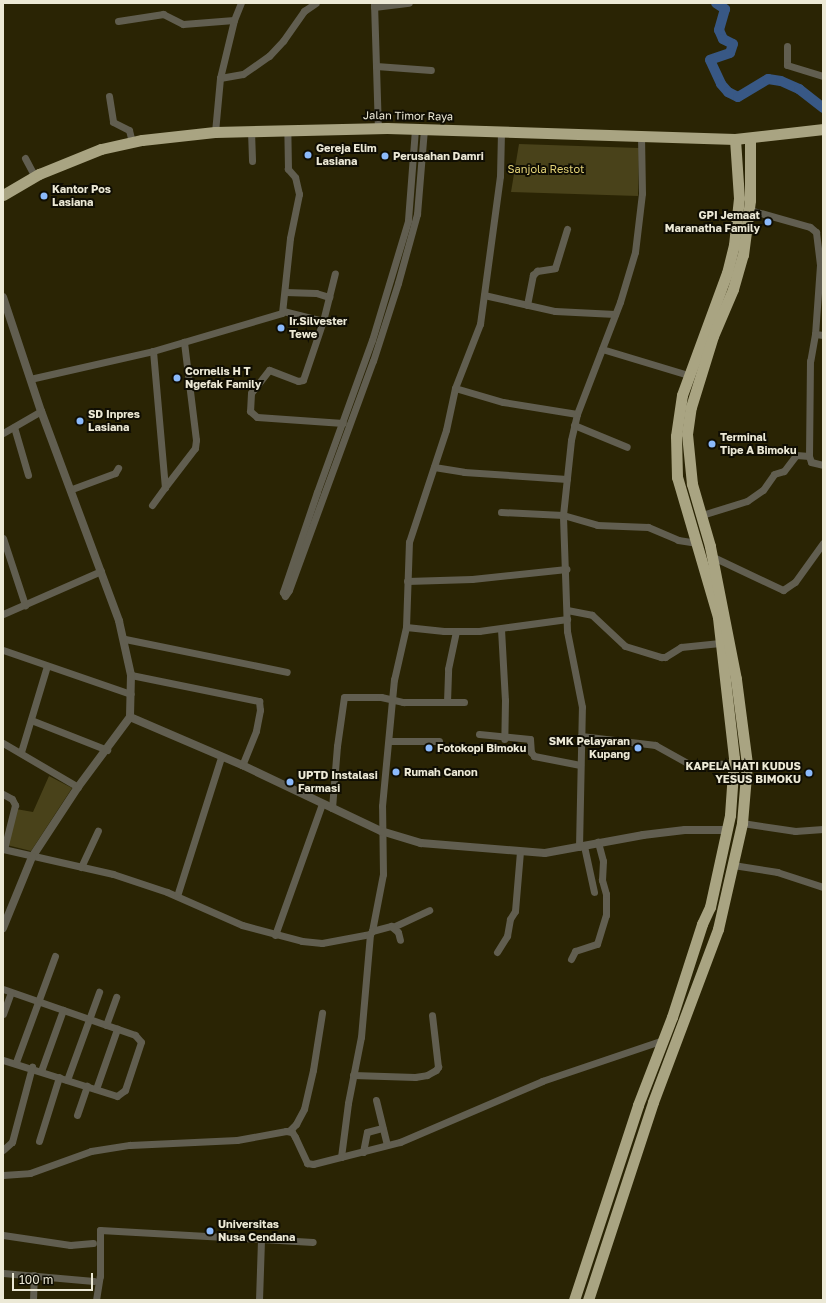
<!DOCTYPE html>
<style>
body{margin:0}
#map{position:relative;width:826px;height:1303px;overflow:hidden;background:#2a2404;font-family:"Golos Text",sans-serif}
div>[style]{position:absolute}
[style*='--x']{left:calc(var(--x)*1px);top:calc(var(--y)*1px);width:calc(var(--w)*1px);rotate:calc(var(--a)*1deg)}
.green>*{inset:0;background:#49421a}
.river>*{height:10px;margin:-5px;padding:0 5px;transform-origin:5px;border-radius:5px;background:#385885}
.minor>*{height:7px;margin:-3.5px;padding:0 3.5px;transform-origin:3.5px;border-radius:3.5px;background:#615e50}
.tertiary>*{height:8px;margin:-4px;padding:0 4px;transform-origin:4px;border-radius:4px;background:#615e50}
.trunk>*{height:11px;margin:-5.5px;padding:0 5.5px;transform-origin:5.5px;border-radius:5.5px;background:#a9a482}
.dots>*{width:11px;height:11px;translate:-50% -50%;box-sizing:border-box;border:2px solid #100e03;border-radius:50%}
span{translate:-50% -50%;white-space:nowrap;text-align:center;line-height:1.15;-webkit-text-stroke:4px #100e03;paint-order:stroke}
.street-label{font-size:11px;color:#ece9d6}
.poi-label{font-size:11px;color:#ece9d6;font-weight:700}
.left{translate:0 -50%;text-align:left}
.right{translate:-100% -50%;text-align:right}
.park-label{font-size:11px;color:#e2d177}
.frame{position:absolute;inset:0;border:4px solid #ece9d6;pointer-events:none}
.scale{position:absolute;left:12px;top:1273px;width:81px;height:18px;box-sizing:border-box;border:2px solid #ece9d6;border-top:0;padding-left:5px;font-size:12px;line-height:14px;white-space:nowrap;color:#ece9d6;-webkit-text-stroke:3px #100e03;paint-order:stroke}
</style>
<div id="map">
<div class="green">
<i style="clip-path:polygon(519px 144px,639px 148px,638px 196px,511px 192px)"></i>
<i style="clip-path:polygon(49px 776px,72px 788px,31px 851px,7px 845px,16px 809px,33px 812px)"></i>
</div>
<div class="river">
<i style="--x:716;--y:3;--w:11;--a:34"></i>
<i style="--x:725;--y:9;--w:22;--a:106"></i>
<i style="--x:719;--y:30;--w:10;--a:66"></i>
<i style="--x:723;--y:39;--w:11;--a:27"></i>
<i style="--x:733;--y:44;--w:9;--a:108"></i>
<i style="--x:730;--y:53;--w:21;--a:161"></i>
<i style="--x:710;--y:60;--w:26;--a:65"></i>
<i style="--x:721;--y:84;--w:11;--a:49"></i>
<i style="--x:728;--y:92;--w:11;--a:27"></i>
<i style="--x:738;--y:97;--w:35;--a:-31"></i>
<i style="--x:768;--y:79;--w:13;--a:9"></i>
<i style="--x:781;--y:81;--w:20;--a:24"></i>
<i style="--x:799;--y:89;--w:31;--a:38"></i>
</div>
<div class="minor">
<i style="--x:374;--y:3;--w:125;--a:88.2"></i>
<i style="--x:374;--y:7;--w:35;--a:-7"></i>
<i style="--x:118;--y:21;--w:46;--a:-8.8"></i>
<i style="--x:163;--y:14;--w:22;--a:27"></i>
<i style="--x:183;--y:24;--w:51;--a:-4.5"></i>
<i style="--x:787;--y:46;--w:19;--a:90"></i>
<i style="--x:787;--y:65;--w:38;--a:17"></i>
<i style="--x:376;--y:66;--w:55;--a:4.2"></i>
<i style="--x:220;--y:78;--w:23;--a:-10"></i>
<i style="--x:243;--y:74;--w:32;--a:-35"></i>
<i style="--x:269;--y:56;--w:21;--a:-47"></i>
<i style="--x:283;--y:41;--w:37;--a:-55"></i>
<i style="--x:304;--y:11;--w:14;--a:-34"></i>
<i style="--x:109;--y:96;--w:26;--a:81"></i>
<i style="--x:113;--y:122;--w:18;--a:27"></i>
<i style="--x:129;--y:130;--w:12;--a:76"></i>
<i style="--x:415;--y:129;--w:92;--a:94.4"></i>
<i style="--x:408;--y:221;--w:124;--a:106.8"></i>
<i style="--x:372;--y:340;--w:162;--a:109.9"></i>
<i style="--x:317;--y:492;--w:106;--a:108.8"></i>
<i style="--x:283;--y:592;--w:4;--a:63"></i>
<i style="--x:285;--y:596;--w:7;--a:-56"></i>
<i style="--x:289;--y:590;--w:244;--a:-69.9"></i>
<i style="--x:373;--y:361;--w:82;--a:-72.2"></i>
<i style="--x:398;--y:283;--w:72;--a:-74.6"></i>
<i style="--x:417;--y:214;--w:85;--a:-85.3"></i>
<i style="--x:251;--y:131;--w:30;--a:88"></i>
<i style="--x:215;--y:132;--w:54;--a:-84.7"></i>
<i style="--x:220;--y:78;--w:60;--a:-76.4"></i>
<i style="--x:234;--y:20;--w:18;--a:-68"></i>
<i style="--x:25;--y:158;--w:21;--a:62"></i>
<i style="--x:750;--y:210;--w:62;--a:15.8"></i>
<i style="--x:810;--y:227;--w:8;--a:40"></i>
<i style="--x:816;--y:232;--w:33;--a:83"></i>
<i style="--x:820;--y:265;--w:69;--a:94.1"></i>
<i style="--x:285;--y:292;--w:31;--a:2"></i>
<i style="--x:316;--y:293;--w:14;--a:17"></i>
<i style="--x:484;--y:295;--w:73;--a:12.7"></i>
<i style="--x:555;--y:311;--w:60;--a:2.9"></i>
<i style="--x:527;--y:305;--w:31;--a:-79"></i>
<i style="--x:533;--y:275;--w:6;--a:-45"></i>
<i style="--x:537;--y:271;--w:18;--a:-9"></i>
<i style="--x:555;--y:268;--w:41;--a:-72.9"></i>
<i style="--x:283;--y:311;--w:41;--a:14"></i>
<i style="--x:323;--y:321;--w:49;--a:-76"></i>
<i style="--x:323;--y:321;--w:62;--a:108.7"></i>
<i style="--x:303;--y:380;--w:5;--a:169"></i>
<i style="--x:298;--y:381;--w:31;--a:-159"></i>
<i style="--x:269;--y:370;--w:29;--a:128"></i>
<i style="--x:251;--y:393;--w:18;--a:93"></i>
<i style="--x:250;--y:411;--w:9;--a:41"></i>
<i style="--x:257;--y:417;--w:86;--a:4"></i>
<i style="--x:823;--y:335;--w:8;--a:-173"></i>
<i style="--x:815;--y:334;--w:27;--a:100"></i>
<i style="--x:810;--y:361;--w:95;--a:90.6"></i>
<i style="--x:809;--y:456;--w:6;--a:72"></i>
<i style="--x:811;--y:462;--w:12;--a:14"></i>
<i style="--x:602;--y:349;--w:90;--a:16.8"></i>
<i style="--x:153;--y:351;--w:137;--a:85"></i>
<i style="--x:165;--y:487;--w:49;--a:-52.4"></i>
<i style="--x:195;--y:448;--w:8;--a:-83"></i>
<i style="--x:196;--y:440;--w:99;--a:-97"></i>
<i style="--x:30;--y:379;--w:126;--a:-12.8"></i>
<i style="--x:153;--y:351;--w:134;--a:-16.4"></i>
<i style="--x:282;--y:313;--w:75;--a:-83.9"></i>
<i style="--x:290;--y:238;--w:45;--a:-78.4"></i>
<i style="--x:299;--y:194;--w:17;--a:-103"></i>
<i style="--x:295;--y:177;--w:11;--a:-131"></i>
<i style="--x:288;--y:169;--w:39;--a:-91"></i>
<i style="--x:455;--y:388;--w:50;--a:16.3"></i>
<i style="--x:503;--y:402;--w:75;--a:9.2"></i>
<i style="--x:574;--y:425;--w:57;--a:22.5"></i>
<i style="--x:14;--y:427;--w:50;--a:73.7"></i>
<i style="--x:3;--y:433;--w:44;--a:-30.1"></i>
<i style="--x:434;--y:467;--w:30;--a:9"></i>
<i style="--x:464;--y:472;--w:103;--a:3.9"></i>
<i style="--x:72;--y:489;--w:46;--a:-20.4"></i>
<i style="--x:115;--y:473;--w:6;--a:-59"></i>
<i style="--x:152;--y:505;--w:22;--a:-54"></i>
<i style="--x:501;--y:512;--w:62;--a:2.8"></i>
<i style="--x:563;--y:515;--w:35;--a:16"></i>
<i style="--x:597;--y:525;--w:51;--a:2.2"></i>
<i style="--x:648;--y:527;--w:33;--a:23"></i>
<i style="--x:678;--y:540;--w:18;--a:9"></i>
<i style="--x:702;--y:515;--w:47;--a:-17.3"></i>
<i style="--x:747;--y:501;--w:19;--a:-35"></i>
<i style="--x:763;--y:490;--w:19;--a:-55"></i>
<i style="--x:774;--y:474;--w:10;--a:-17"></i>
<i style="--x:784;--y:471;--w:20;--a:-53"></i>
<i style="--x:796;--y:455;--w:13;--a:4"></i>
<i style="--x:3;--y:538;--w:71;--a:71.8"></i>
<i style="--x:711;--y:556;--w:80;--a:25.3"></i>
<i style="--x:783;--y:590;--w:14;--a:-34"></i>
<i style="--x:795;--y:582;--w:48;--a:-54.3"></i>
<i style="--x:407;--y:581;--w:65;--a:-1.8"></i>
<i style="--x:472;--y:579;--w:95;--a:-6.1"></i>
<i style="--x:567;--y:610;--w:25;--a:11"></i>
<i style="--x:592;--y:615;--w:45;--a:43.2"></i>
<i style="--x:625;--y:646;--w:38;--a:17"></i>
<i style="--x:661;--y:657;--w:4;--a:0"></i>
<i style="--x:665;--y:657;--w:19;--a:-32"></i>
<i style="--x:681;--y:647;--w:39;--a:-6"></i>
<i style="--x:3;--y:614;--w:107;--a:-23.7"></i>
<i style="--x:406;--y:627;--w:38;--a:6"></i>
<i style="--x:444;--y:631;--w:35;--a:0"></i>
<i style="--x:479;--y:631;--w:89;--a:-7.8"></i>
<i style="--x:501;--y:629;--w:71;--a:86.8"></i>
<i style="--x:505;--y:700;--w:39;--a:91"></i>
<i style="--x:125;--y:639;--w:165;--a:11.5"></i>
<i style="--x:3;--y:650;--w:135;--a:19"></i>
<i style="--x:131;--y:675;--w:131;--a:11.5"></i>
<i style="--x:259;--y:701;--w:9;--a:84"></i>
<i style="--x:260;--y:710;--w:21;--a:101"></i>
<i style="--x:256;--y:731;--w:37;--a:112"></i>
<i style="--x:447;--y:702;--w:33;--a:-88"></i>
<i style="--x:448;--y:669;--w:38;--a:-78"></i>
<i style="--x:31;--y:720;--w:82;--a:21.5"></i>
<i style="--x:479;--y:734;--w:51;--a:5.6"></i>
<i style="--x:530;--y:739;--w:13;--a:86"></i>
<i style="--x:531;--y:752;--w:5;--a:53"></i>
<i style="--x:534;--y:756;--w:47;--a:11.1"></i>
<i style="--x:581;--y:736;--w:75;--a:6.9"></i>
<i style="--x:655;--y:745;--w:37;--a:29"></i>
<i style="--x:687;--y:763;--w:47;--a:1.2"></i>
<i style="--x:389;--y:741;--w:50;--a:0"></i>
<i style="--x:3;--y:743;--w:87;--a:30.4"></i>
<i style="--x:21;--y:752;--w:90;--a:-73.2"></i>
<i style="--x:3;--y:794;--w:10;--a:29"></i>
<i style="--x:12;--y:799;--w:7;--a:63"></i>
<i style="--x:15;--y:805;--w:45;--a:104"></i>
<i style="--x:332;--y:808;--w:62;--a:-85.4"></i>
<i style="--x:337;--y:746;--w:49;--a:-81.9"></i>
<i style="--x:344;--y:697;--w:37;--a:0"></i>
<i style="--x:381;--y:697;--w:23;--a:13"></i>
<i style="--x:403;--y:702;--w:61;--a:0"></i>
<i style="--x:742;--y:823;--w:54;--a:8.6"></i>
<i style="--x:795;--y:831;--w:28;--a:-4"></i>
<i style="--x:584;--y:846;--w:47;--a:77.7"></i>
<i style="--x:579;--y:847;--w:140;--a:-88.8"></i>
<i style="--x:582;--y:707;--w:77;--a:-101.2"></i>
<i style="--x:567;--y:631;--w:116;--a:-92"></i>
<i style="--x:563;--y:515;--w:75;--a:-83.9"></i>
<i style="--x:571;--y:440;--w:27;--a:-77"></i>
<i style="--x:577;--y:414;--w:120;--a:-69"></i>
<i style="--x:620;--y:302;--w:52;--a:-73.3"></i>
<i style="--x:635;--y:252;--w:59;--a:-83.2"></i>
<i style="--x:642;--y:193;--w:56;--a:-91"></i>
<i style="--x:3;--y:849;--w:113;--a:12.8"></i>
<i style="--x:113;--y:874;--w:57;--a:18.4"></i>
<i style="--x:167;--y:892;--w:82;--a:23.7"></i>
<i style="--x:242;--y:925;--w:62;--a:14.9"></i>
<i style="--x:302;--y:941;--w:20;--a:6"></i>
<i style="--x:322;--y:943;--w:49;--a:-10.6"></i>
<i style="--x:370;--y:934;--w:4;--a:-56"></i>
<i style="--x:372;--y:931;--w:58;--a:-79.1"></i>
<i style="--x:383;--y:874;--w:68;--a:-90.8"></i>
<i style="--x:382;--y:806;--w:127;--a:-84.6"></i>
<i style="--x:394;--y:680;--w:54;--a:-77.2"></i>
<i style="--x:406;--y:627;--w:85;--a:-88"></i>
<i style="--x:409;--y:542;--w:118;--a:-71.7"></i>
<i style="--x:446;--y:430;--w:43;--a:-77.9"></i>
<i style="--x:455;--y:388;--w:69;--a:-68.7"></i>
<i style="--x:480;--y:324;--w:149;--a:-82.3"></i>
<i style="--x:500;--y:176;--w:44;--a:-88.7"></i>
<i style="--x:733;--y:865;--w:45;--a:9"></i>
<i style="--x:777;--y:872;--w:48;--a:18.1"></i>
<i style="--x:81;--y:867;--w:40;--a:-65"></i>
<i style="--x:177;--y:896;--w:146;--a:-72.4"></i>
<i style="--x:393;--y:927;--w:40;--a:-25"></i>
<i style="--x:372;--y:931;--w:20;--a:-15"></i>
<i style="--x:391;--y:926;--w:9;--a:41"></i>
<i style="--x:398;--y:932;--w:8;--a:76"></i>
<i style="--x:275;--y:935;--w:139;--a:-70.3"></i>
<i style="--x:497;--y:952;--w:19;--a:-58"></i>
<i style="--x:507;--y:936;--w:17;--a:-80"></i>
<i style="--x:510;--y:919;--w:9;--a:-58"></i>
<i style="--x:515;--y:911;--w:60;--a:-85.2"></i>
<i style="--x:571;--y:959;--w:9;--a:-63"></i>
<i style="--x:575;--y:951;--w:23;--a:-18"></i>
<i style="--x:597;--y:944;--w:30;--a:-73"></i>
<i style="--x:606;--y:915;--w:21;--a:-90"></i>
<i style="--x:606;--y:894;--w:15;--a:-106"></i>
<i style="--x:602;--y:880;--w:19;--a:-87"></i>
<i style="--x:603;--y:861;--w:20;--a:-105"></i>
<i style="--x:3;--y:989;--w:140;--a:19.2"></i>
<i style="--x:135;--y:1035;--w:9;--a:49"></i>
<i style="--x:141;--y:1042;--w:51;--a:108.4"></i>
<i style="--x:125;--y:1090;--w:10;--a:143"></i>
<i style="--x:117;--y:1096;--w:120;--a:-162.5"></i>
<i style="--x:3;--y:1014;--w:23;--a:-70"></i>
<i style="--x:106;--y:1025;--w:30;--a:-70"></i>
<i style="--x:16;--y:1062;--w:113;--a:-69.8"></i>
<i style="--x:41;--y:1071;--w:65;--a:-70.2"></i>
<i style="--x:353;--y:1075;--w:62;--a:1.8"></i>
<i style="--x:415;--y:1077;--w:12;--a:-9"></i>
<i style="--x:427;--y:1075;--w:10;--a:-29"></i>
<i style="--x:436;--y:1070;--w:4;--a:-56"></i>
<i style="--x:438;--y:1067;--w:52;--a:-96.6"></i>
<i style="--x:67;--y:1080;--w:94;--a:-70"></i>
<i style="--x:96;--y:1089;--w:64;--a:-70.7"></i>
<i style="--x:376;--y:1100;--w:46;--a:76.3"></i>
<i style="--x:77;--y:1115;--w:31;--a:-71"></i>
<i style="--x:289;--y:1131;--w:10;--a:-45"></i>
<i style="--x:296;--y:1124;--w:17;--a:-62"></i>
<i style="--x:304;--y:1109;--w:40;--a:-77"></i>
<i style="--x:313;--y:1070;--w:58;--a:-81"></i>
<i style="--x:39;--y:1141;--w:67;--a:-72.6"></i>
<i style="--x:3;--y:1150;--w:12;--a:-42"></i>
<i style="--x:12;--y:1142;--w:78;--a:-75.1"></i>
<i style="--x:363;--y:1152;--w:20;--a:-79"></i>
<i style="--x:367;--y:1132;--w:16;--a:-15"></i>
<i style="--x:341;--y:1157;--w:54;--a:-82.6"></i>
<i style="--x:348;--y:1103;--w:67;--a:-78.9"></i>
<i style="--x:361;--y:1037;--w:103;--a:-85"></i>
<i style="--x:3;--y:1175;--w:27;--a:-4"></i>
<i style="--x:30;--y:1173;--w:65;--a:-19.8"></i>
<i style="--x:91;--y:1151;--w:39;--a:-9"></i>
<i style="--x:130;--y:1145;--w:107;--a:-2.7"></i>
<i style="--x:237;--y:1140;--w:50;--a:-10.4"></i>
<i style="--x:286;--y:1131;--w:6;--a:9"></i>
<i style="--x:292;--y:1132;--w:6;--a:59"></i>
<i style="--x:295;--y:1137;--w:29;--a:65"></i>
<i style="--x:307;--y:1163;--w:6;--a:9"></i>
<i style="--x:313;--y:1164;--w:90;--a:-14.2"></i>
<i style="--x:400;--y:1142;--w:155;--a:-23.2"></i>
<i style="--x:542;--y:1081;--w:128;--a:-18.7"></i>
<i style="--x:3;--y:1235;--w:68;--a:8.5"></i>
<i style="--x:70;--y:1245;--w:23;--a:-5"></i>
<i style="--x:3;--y:1273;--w:91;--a:5"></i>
<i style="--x:33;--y:1300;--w:25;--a:-88"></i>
<i style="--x:96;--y:1300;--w:24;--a:-81"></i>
<i style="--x:100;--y:1276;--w:46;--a:-90"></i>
<i style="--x:100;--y:1230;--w:213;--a:3.2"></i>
<i style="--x:259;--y:1300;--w:61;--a:-88.1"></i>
</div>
<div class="tertiary">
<i style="--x:3;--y:297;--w:120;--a:71.6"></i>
<i style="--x:41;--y:411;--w:224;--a:69.6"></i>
<i style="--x:119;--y:621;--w:55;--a:77.5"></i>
<i style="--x:131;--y:675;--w:42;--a:91.4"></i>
<i style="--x:130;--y:717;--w:87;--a:126.6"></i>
<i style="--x:78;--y:787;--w:84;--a:123.3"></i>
<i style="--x:32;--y:857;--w:77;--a:112.2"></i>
<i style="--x:130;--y:717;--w:122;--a:23.2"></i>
<i style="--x:242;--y:765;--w:154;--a:25.4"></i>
<i style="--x:381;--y:831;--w:42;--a:16.7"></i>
<i style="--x:421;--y:843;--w:124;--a:4.6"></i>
<i style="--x:545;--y:853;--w:100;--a:-10.4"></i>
<i style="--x:643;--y:835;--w:42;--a:-6.8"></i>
<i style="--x:685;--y:830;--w:42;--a:0"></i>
</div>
<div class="trunk">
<i style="--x:3;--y:195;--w:42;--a:-30.3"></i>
<i style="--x:39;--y:174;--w:67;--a:-22"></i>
<i style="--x:101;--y:149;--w:42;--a:-12.4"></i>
<i style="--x:142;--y:140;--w:73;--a:-6.3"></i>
<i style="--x:215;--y:132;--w:172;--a:-1.3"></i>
<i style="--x:387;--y:128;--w:348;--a:1.8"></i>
<i style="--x:735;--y:139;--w:89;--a:-6.5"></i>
<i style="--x:574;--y:1300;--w:205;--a:-71.8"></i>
<i style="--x:638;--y:1105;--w:94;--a:-68.9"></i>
<i style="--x:672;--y:1017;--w:98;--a:-72.1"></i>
<i style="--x:702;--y:924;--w:19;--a:-65"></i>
<i style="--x:710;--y:907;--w:94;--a:-77.7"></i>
<i style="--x:730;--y:815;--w:57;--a:-86"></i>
<i style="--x:734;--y:758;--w:142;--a:-96.5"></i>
<i style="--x:718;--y:617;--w:146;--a:-106.3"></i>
<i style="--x:677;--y:477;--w:41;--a:-91.4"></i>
<i style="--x:676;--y:436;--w:41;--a:-81.7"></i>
<i style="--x:682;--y:395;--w:130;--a:-69.8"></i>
<i style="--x:727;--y:273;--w:29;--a:-76"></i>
<i style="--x:734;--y:245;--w:47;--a:-83.9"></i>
<i style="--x:739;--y:198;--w:59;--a:-93.9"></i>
<i style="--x:588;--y:1300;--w:208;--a:-71.8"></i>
<i style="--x:653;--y:1102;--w:185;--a:-69.4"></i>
<i style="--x:718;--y:929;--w:109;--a:-77.2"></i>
<i style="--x:742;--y:823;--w:59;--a:-85.2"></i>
<i style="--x:747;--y:764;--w:86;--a:-97.4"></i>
<i style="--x:736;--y:679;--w:136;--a:-101.1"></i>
<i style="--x:710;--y:546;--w:65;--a:-106.2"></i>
<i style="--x:692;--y:484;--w:50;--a:-95.7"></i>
<i style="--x:687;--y:434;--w:27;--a:-82"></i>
<i style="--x:691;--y:407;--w:74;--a:-72.8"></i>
<i style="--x:713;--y:336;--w:51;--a:-66.9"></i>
<i style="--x:733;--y:289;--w:35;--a:-74"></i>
<i style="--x:743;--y:255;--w:55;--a:-82.7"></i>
<i style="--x:750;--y:200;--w:61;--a:-90"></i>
</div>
<div class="dots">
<i style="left:308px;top:155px;background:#8bbafc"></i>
<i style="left:385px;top:156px;background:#8bbafc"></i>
<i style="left:44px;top:196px;background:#8bbafc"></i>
<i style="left:768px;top:222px;background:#8bbafc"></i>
<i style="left:281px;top:328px;background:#8bbafc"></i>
<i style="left:177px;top:378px;background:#8bbafc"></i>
<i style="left:80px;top:421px;background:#8bbafc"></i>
<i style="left:712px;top:444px;background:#8bbafc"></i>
<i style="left:429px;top:748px;background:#8bbafc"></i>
<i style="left:638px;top:748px;background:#8bbafc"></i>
<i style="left:396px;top:772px;background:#8bbafc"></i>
<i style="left:809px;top:773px;background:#8bbafc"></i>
<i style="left:290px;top:782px;background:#8bbafc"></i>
<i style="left:210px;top:1231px;background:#8bbafc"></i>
</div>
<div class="street-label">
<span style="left:408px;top:116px;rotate:1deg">Jalan Timor Raya</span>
</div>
<div class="poi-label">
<span class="left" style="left:316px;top:155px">Gereja Elim<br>Lasiana</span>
<span class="left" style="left:393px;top:156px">Perusahan Damri</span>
<span class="left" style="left:52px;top:196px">Kantor Pos<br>Lasiana</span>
<span class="right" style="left:760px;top:222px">GPI Jemaat<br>Maranatha Family</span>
<span class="left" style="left:289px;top:328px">Ir.Silvester<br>Tewe</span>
<span class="left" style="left:185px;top:378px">Cornelis H T<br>Ngefak Family</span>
<span class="left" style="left:88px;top:421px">SD Inpres<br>Lasiana</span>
<span class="left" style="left:720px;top:444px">Terminal<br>Tipe A Bimoku</span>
<span class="right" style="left:630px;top:748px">SMK Pelayaran<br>Kupang</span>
<span class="left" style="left:437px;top:748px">Fotokopi Bimoku</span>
<span class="right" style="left:801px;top:773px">KAPELA HATI KUDUS<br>YESUS BIMOKU</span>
<span class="left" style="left:404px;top:772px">Rumah Canon</span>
<span class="left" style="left:298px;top:782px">UPTD Instalasi<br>Farmasi</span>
<span class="left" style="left:218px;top:1231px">Universitas<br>Nusa Cendana</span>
</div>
<div class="park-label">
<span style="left:546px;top:169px">Sanjola Restot</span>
</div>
<div class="frame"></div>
<div class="scale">100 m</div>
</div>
